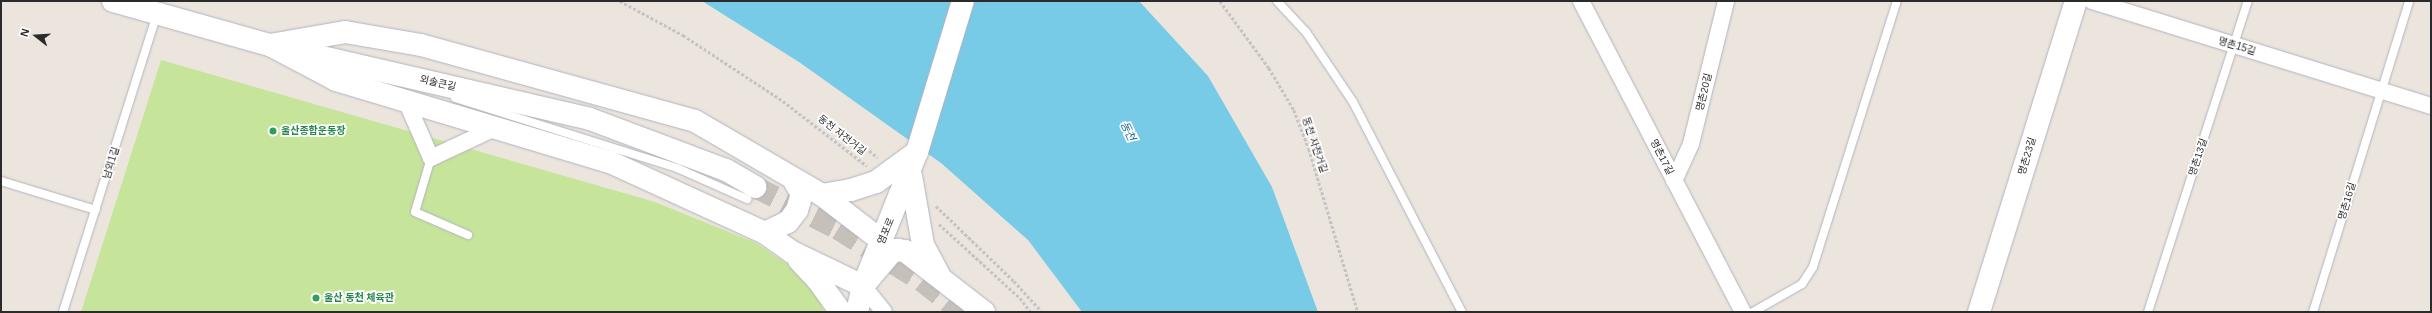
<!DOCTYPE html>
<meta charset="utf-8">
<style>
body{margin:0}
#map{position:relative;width:2432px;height:313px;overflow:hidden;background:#ece5de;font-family:Arial,"Noto Sans KR",sans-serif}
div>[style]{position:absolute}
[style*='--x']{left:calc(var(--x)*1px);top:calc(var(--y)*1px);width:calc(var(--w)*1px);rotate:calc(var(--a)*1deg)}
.pitch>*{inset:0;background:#c6e59a}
.water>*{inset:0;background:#77cbe7}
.secondary-tunnel>*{height:22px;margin-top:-11px;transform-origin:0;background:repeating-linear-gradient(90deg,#c5c0ba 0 22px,transparent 0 33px)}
.path>*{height:2.5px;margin-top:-1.25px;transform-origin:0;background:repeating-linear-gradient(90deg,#c4c4c4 0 3px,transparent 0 5px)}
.roads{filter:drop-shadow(0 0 1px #b1b4bd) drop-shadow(0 0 1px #b1b4bd)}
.lane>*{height:8px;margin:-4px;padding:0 4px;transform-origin:4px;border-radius:4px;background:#fff}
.street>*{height:16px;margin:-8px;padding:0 8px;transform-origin:8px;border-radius:8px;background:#fff}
.secondary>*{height:22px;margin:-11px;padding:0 11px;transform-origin:11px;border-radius:11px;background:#fff}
.dots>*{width:11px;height:11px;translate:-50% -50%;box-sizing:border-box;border:2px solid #fff;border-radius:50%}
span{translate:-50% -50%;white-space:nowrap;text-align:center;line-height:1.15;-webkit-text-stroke:3.5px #fff;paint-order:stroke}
.street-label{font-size:10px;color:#2b2b2b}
.leisure-label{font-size:10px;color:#27864d;font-weight:700}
.left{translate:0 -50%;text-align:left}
.water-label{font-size:11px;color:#166a93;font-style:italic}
.frame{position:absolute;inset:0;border:2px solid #2b2b2b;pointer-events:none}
.north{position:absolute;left:16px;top:16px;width:40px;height:40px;-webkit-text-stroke:3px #fff;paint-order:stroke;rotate:287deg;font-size:11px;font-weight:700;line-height:16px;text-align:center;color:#2b2b2b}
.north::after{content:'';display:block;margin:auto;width:14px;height:18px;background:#2b2b2b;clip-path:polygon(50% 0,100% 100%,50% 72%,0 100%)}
</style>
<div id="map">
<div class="pitch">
<i style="clip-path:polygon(161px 60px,655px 202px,756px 243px,787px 264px,819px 298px,824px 312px,81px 312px)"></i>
</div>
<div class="water">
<i style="clip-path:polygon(702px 1px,1139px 1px,1208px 76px,1272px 187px,1318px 312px,1082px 312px,1028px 240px,941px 163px,799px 62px)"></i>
</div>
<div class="secondary-tunnel">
<i style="--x:755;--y:187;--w:93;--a:26.8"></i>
<i style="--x:838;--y:229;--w:99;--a:31.8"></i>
<i style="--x:922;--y:281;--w:50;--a:38.5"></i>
</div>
<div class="path">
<i style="--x:620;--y:1;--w:72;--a:28.4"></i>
<i style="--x:683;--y:35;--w:120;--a:33.4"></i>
<i style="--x:783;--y:101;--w:106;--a:37.7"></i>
<i style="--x:1220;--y:1;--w:83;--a:53.8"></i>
<i style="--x:1269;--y:68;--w:49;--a:59.2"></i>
<i style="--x:1294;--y:110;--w:42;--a:69"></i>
<i style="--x:1309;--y:149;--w:170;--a:73.3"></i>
<i style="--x:862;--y:144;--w:21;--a:41"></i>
<i style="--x:936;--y:206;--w:108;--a:43.9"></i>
<i style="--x:1014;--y:281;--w:42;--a:47.9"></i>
<i style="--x:939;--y:224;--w:110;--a:42.4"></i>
<i style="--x:1020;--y:298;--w:18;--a:52"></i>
</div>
<div class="roads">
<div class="lane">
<i style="--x:1277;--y:1;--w:42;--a:46.9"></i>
<i style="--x:1306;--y:32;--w:84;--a:56.1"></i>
<i style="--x:1353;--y:102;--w:237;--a:62.6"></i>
<i style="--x:455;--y:98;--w:233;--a:17.5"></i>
<i style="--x:677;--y:168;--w:77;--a:23.9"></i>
<i style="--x:431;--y:158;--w:56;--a:106.5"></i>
<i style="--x:415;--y:212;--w:58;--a:23.5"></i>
<i style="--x:1;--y:181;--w:99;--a:17"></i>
<i style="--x:63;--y:312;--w:313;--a:-72.5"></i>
<i style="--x:1753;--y:312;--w:56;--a:-29.7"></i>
<i style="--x:1802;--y:284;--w:20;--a:-57"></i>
<i style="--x:1813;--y:267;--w:279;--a:-72.5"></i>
<i style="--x:2148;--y:312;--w:327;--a:-72.2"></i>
<i style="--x:2313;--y:312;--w:325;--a:-72.8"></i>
</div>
<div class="street">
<i style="--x:1581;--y:1;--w:351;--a:62.5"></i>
<i style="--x:2092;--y:1;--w:355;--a:17.2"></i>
<i style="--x:407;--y:103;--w:60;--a:66.4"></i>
<i style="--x:431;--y:158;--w:73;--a:-25.2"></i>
<i style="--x:1674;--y:181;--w:41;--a:-65.3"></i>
<i style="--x:1691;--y:144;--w:147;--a:-76.2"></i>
<i style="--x:863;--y:286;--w:33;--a:51"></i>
</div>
<div class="secondary">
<i style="--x:113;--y:1;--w:163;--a:15.7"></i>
<i style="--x:270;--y:45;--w:328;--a:13"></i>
<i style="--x:590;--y:119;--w:145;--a:20.6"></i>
<i style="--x:726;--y:170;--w:34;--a:30"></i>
<i style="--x:270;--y:45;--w:75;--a:27.9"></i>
<i style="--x:336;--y:80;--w:286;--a:16.7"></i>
<i style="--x:610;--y:162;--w:170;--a:24.6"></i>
<i style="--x:765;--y:233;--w:33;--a:35"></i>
<i style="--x:792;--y:252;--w:79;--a:25.6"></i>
<i style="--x:863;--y:286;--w:43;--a:-49.7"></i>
<i style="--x:891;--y:253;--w:7;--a:-27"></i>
<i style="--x:897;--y:250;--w:8;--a:7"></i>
<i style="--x:905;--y:251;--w:100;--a:37.7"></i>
<i style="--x:270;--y:45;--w:76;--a:-9.8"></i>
<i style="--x:345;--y:32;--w:77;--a:9.7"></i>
<i style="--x:421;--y:45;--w:284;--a:15.5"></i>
<i style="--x:695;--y:121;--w:147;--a:30.2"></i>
<i style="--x:822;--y:195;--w:29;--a:-10"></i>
<i style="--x:851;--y:190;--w:26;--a:-18"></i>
<i style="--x:876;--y:182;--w:51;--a:-36.2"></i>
<i style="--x:911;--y:176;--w:70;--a:80.1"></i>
<i style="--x:923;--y:245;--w:34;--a:62"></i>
<i style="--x:822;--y:195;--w:76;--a:37.5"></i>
<i style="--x:765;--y:233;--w:25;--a:-26"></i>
<i style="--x:788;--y:222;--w:15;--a:-53"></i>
<i style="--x:797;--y:210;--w:17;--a:-73"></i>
<i style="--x:802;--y:194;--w:17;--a:-121"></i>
<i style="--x:799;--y:260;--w:26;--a:47"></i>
<i style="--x:817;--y:279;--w:41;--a:54"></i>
<i style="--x:857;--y:312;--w:27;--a:-77"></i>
<i style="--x:863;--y:286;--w:144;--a:-68.1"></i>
<i style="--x:917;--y:152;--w:158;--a:-73.1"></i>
<i style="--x:1979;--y:312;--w:326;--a:-72.7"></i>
</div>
</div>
<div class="dots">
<i style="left:273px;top:131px;background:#2e9e5b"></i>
<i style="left:316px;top:298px;background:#2e9e5b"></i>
</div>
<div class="street-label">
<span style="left:2237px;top:46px;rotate:17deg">명촌15길</span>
<span style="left:438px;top:83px;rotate:13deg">외솔큰길</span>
<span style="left:1704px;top:92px;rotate:-76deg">명촌20길</span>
<span style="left:842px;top:135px;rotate:38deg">동천 자전거길</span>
<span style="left:1315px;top:145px;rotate:71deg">동천 자전거길</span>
<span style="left:2027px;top:156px;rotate:-73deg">명촌23길</span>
<span style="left:1662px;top:157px;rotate:63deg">명촌17길</span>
<span style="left:2198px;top:157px;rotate:-72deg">명촌13길</span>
<span style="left:111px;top:163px;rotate:-73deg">남외1길</span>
<span style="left:2347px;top:201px;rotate:-73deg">명촌16길</span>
<span style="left:886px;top:231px;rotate:-67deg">염포로</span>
</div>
<div class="leisure-label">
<span class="left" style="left:281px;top:131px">울산종합운동장</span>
<span class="left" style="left:324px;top:298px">울산 동천 체육관</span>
</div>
<div class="water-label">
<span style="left:1128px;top:131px;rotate:65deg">동천</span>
</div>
<div class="frame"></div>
<div class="north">N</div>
</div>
